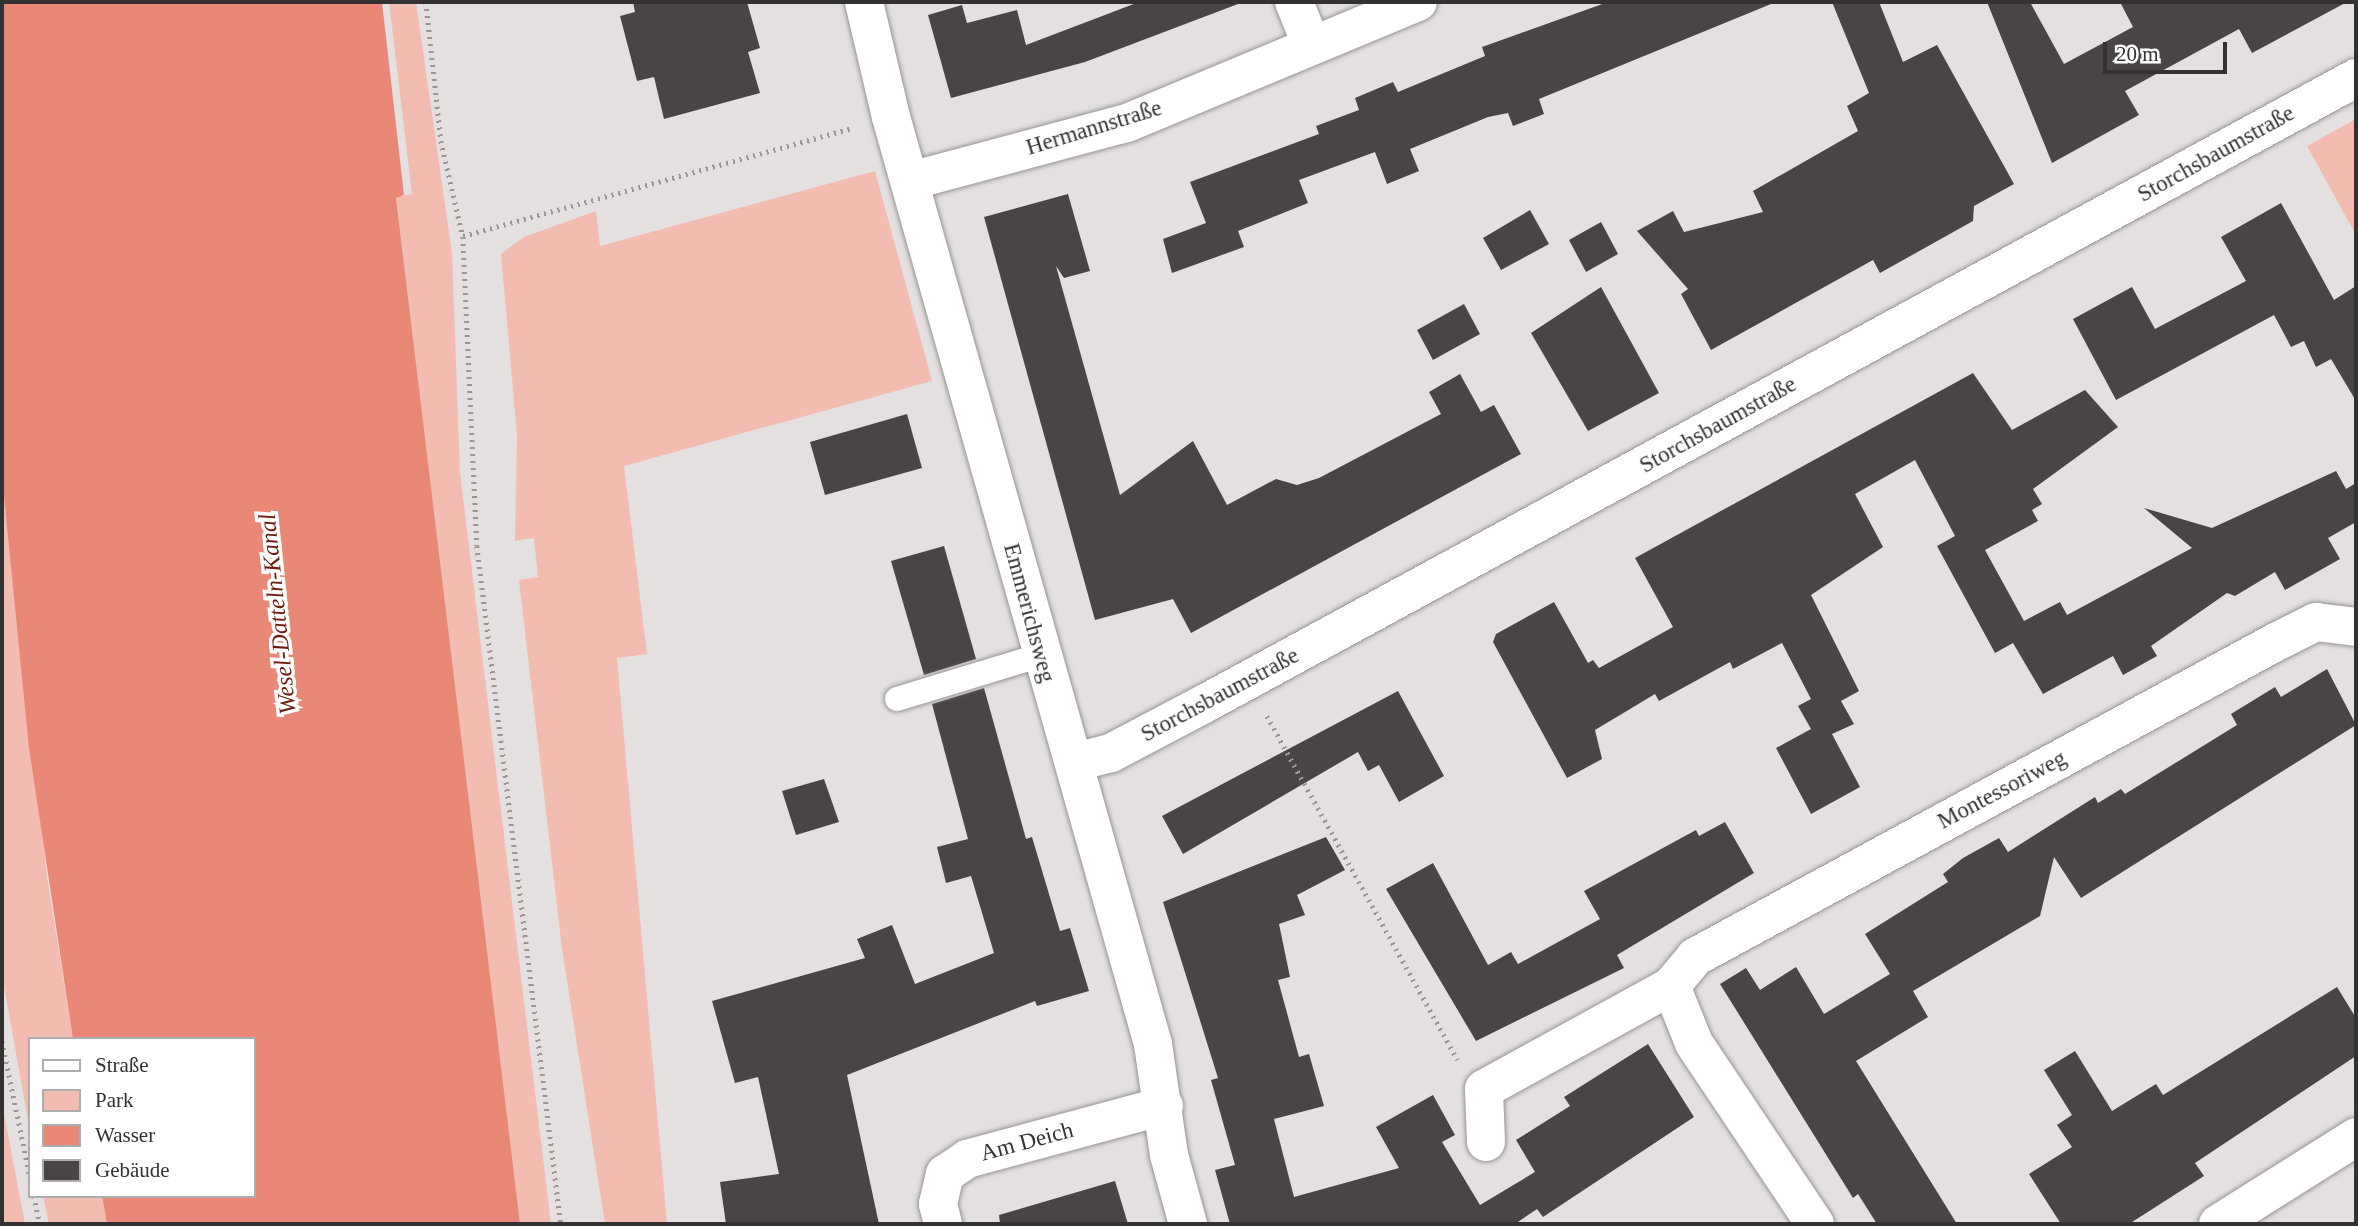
<!DOCTYPE html>
<meta charset="utf-8">
<style>
body{margin:0}
#map{position:relative;width:2358px;height:1226px;overflow:hidden;background:#e3e0df;font-family:Georgia,serif}
div>[style]{position:absolute}
[style*='--x']{left:calc(var(--x)*1px);top:calc(var(--y)*1px);width:calc(var(--w)*1px);rotate:calc(var(--a)*1deg)}
.green>*{inset:0;background:#f3bcb1}
.water>*{inset:0;background:#e98876}
.building>*{inset:0;background:#484544}
.path>*{height:4.5px;margin-top:-2.25px;transform-origin:0;background:repeating-linear-gradient(90deg,#999695 0 2px,transparent 0 7px)}
.roads{filter:drop-shadow(0 0 2px #989594) drop-shadow(0 0 2px #989594)}
.service>*{height:24px;margin:-12px;padding:0 12px;transform-origin:12px;border-radius:12px;background:#fff}
.minor>*{height:38px;margin:-19px;padding:0 19px;transform-origin:19px;border-radius:19px;background:#fff}
span{translate:-50% -50%;white-space:nowrap;text-align:center;line-height:1.15;-webkit-text-stroke:7px #fff;paint-order:stroke}
.street-label{font-size:23px;color:#333131}
.water-label{font-size:24px;color:#711c0f;font-style:italic}
.frame{position:absolute;inset:0;border:4px solid #333131;pointer-events:none}
.legend{position:absolute;left:28px;top:1037px;width:228px;height:161px;box-sizing:border-box;background:#fff;border:2px solid #adadad;margin:0;padding:9px 12px;list-style:none;font-size:21px;color:#333131}
.legend li{display:flex;align-items:center;gap:14px;height:35px}
.legend b{width:35px;border:2px solid #adadad}
.scale{position:absolute;left:2103px;top:42px;width:124px;height:32px;box-sizing:border-box;border:4px solid #333131;border-top:0;padding-left:9px;font-size:21px;line-height:24px;white-space:nowrap;color:#333131;-webkit-text-stroke:5px #fff;paint-order:stroke}
</style>
<div id="map">
<div class="green">
<i style="clip-path:polygon(389px 2px,416px 2px,452px 253px,460px 472px,551px 1224px,520px 1224px,509px 1152px,396px 197px,412px 194px)"></i>
<i style="clip-path:polygon(2356px 119px,2356px 235px,2307px 146px)"></i>
<i style="clip-path:polygon(875px 171px,932px 381px,624px 466px,647px 654px,617px 658px,667px 1224px,605px 1224px,562px 949px,519px 580px,538px 577px,534px 538px,515px 541px,517px 435px,501px 254px,524px 237px,596px 211px,600px 246px)"></i>
<i style="clip-path:polygon(2px 476px,47px 877px,73px 1039px,30px 1039px,30px 1131px,2px 975px)"></i>
<i style="clip-path:polygon(2px 1103px,25px 1224px,2px 1224px)"></i>
<i style="clip-path:polygon(43px 1196px,102px 1196px,107px 1224px,49px 1224px)"></i>
</div>
<div class="water">
<i style="clip-path:polygon(2px 2px,382px 2px,404px 195px,396px 198px,520px 1224px,107px 1224px,102px 1196px,254px 1196px,254px 1039px,73px 1039px,29px 748px,2px 476px)"></i>
</div>
<div class="building">
<i style="clip-path:polygon(633px 2px,747px 2px,760px 48px,748px 52px,760px 93px,664px 119px,654px 77px,637px 81px,620px 16px,635px 12px)"></i>
<i style="clip-path:polygon(1139px 2px,1238px 4px,1085px 62px,951px 98px,928px 15px,962px 5px,967px 23px,1017px 10px,1026px 45px)"></i>
<i style="clip-path:polygon(1608px 2px,1776px 2px,1539px 99px,1544px 114px,1513px 126px,1508px 113px,1488px 117px,1410px 149px,1419px 171px,1387px 184px,1375px 152px,1299px 180px,1308px 203px,1238px 231px,1244px 247px,1172px 273px,1163px 239px,1206px 223px,1190px 182px,1319px 134px,1316px 126px,1359px 110px,1355px 98px,1393px 82px,1398px 92px,1485px 56px,1482px 47px)"></i>
<i style="clip-path:polygon(1832px 2px,1879px 2px,1903px 62px,1937px 45px,2014px 184px,1974px 206px,1973px 221px,1880px 273px,1873px 260px,1711px 350px,1681px 294px,1688px 289px,1637px 231px,1673px 211px,1684px 232px,1763px 212px,1753px 191px,1858px 131px,1847px 106px,1869px 93px)"></i>
<i style="clip-path:polygon(1987px 2px,2030px 2px,2064px 64px,2133px 27px,2120px 2px,2347px 2px,2252px 53px,2239px 29px,2125px 91px,2139px 115px,2052px 163px)"></i>
<i style="clip-path:polygon(1068px 194px,1090px 271px,1064px 278px,1056px 266px,1120px 495px,1193px 441px,1227px 505px,1276px 479px,1297px 485px,1319px 478px,1441px 414px,1429px 392px,1460px 374px,1481px 412px,1494px 405px,1521px 454px,1191px 633px,1173px 599px,1095px 620px,984px 217px)"></i>
<i style="clip-path:polygon(2281px 203px,2334px 300px,2356px 286px,2356px 401px,2331px 359px,2316px 367px,2304px 341px,2291px 347px,2274px 315px,2116px 400px,2073px 319px,2132px 287px,2155px 329px,2246px 281px,2221px 237px)"></i>
<i style="clip-path:polygon(1530px 210px,1549px 244px,1501px 270px,1483px 238px)"></i>
<i style="clip-path:polygon(1601px 222px,1618px 254px,1586px 272px,1569px 240px)"></i>
<i style="clip-path:polygon(1601px 287px,1659px 393px,1588px 431px,1531px 333px)"></i>
<i style="clip-path:polygon(1464px 304px,1480px 334px,1433px 360px,1417px 330px)"></i>
<i style="clip-path:polygon(1973px 373px,2012px 430px,2085px 390px,2118px 427px,2033px 489px,2042px 504px,2032px 510px,2038px 521px,1985px 550px,2024px 621px,2060px 602px,2067px 615px,2192px 548px,2144px 508px,2212px 528px,2336px 471px,2346px 489px,2356px 483px,2356px 522px,2328px 538px,2340px 559px,2285px 590px,2275px 572px,2235px 596px,2227px 593px,2151px 646px,2157px 656px,2123px 675px,2113px 656px,2043px 694px,2013px 643px,1995px 653px,1937px 546px,1955px 536px,1915px 460px,1855px 494px,1883px 547px,1811px 595px,1859px 691px,1841px 701px,1854px 724px,1832px 734px,1860px 787px,1811px 814px,1776px 748px,1811px 729px,1798px 706px,1811px 699px,1782px 643px,1733px 669px,1730px 662px,1659px 701px,1655px 694px,1595px 730px,1602px 759px,1567px 778px,1493px 642px,1496px 634px,1554px 602px,1588px 663px,1593px 660px,1599px 668px,1673px 627px,1635px 558px)"></i>
<i style="clip-path:polygon(907px 414px,922px 468px,825px 495px,810px 442px)"></i>
<i style="clip-path:polygon(944px 546px,976px 659px,924px 675px,891px 561px)"></i>
<i style="clip-path:polygon(2327px 669px,2356px 725px,2081px 898px,2054px 857px,2040px 916px,1913px 991px,1928px 1017px,1856px 1061px,1957px 1224px,1877px 1224px,1858px 1194px,1853px 1198px,1720px 984px,1746px 968px,1760px 990px,1796px 967px,1824px 1014px,1890px 974px,1865px 934px,1948px 882px,1943px 874px,1963px 858px,1999px 838px,2008px 852px,2095px 797px,2098px 803px,2121px 789px,2125px 794px,2237px 725px,2231px 714px,2275px 687px,2281px 697px)"></i>
<i style="clip-path:polygon(984px 688px,1026px 839px,1032px 837px,1060px 931px,1070px 928px,1089px 991px,1037px 1006px,1035px 1001px,847px 1075px,879px 1224px,726px 1224px,720px 1182px,779px 1174px,758px 1077px,735px 1083px,712px 1001px,865px 958px,857px 939px,892px 925px,915px 984px,994px 953px,971px 876px,946px 883px,937px 847px,968px 839px,932px 704px)"></i>
<i style="clip-path:polygon(1398px 691px,1444px 776px,1399px 802px,1379px 765px,1368px 771px,1358px 752px,1183px 854px,1162px 816px)"></i>
<i style="clip-path:polygon(824px 779px,839px 822px,796px 835px,782px 791px)"></i>
<i style="clip-path:polygon(1725px 822px,1754px 873px,1617px 955px,1624px 968px,1476px 1041px,1386px 889px,1433px 863px,1488px 965px,1511px 952px,1518px 964px,1600px 919px,1584px 891px,1696px 830px,1699px 836px)"></i>
<i style="clip-path:polygon(1326px 837px,1345px 870px,1297px 895px,1305px 915px,1279px 924px,1290px 977px,1278px 980px,1299px 1057px,1309px 1054px,1324px 1106px,1274px 1119px,1294px 1197px,1399px 1168px,1376px 1127px,1433px 1095px,1455px 1135px,1442px 1142px,1480px 1205px,1535px 1172px,1516px 1140px,1570px 1106px,1564px 1097px,1648px 1044px,1694px 1117px,1543px 1217px,1537px 1209px,1515px 1224px,1230px 1224px,1215px 1170px,1235px 1165px,1211px 1080px,1218px 1078px,1163px 902px)"></i>
<i style="clip-path:polygon(2337px 987px,2356px 1018px,2356px 1056px,2195px 1163px,2204px 1176px,2129px 1224px,2061px 1224px,2029px 1174px,2072px 1147px,2057px 1125px,2072px 1115px,2044px 1070px,2075px 1051px,2112px 1111px,2156px 1084px,2163px 1095px)"></i>
<i style="clip-path:polygon(1115px 1181px,1128px 1224px,1000px 1224px,999px 1215px)"></i>
</div>
<div class="path">
<i style="--x:426;--y:2;--w:140;--a:83.8"></i>
<i style="--x:441;--y:141;--w:98;--a:77.1"></i>
<i style="--x:463;--y:237;--w:309;--a:87.4"></i>
<i style="--x:477;--y:546;--w:683;--a:82.94"></i>
<i style="--x:463;--y:236;--w:405;--a:-15.5"></i>
<i style="--x:1267;--y:716;--w:393;--a:61"></i>
<i style="--x:2;--y:1041;--w:138;--a:78.3"></i>
<i style="--x:34;--y:1196;--w:29;--a:78"></i>
</div>
<div class="roads">
<div class="service">
<i style="--x:897;--y:699;--w:152;--a:-16.9"></i>
</div>
<div class="minor">
<i style="--x:864;--y:2;--w:118;--a:76.8"></i>
<i style="--x:891;--y:117;--w:963;--a:74.22"></i>
<i style="--x:1153;--y:1044;--w:112;--a:81.8"></i>
<i style="--x:1169;--y:1155;--w:72;--a:74.6"></i>
<i style="--x:1294;--y:2;--w:45;--a:68"></i>
<i style="--x:910;--y:181;--w:225;--a:-15"></i>
<i style="--x:1127;--y:123;--w:315;--a:-22.6"></i>
<i style="--x:1075;--y:762;--w:37;--a:-14"></i>
<i style="--x:1111;--y:753;--w:105;--a:-27.8"></i>
<i style="--x:1204;--y:704;--w:1311;--a:-28.52"></i>
<i style="--x:1486;--y:1142;--w:53;--a:-92.2"></i>
<i style="--x:1484;--y:1089;--w:213;--a:-28.8"></i>
<i style="--x:943;--y:1224;--w:21;--a:-104"></i>
<i style="--x:938;--y:1204;--w:31;--a:-77"></i>
<i style="--x:945;--y:1174;--w:27;--a:-34"></i>
<i style="--x:967;--y:1159;--w:204;--a:-15.1"></i>
<i style="--x:1815;--y:1224;--w:218;--a:-123.8"></i>
<i style="--x:1694;--y:1043;--w:61;--a:-112"></i>
<i style="--x:1671;--y:986;--w:38;--a:-50"></i>
<i style="--x:1695;--y:957;--w:661;--a:-28.47"></i>
<i style="--x:2276;--y:642;--w:45;--a:-26.6"></i>
<i style="--x:2316;--y:622;--w:40;--a:7.1"></i>
<i style="--x:2218;--y:1224;--w:163;--a:-32.2"></i>
</div>
</div>
<div class="street-label">
<span style="left:1094px;top:128px;rotate:-17deg">Hermannstraße</span>
<span style="left:2216px;top:154px;rotate:-29deg">Storchsbaumstraße</span>
<span style="left:1718px;top:425px;rotate:-29deg">Storchsbaumstraße</span>
<span style="left:1029px;top:613px;rotate:75deg">Emmerichsweg</span>
<span style="left:1220px;top:695px;rotate:-28deg">Storchsbaumstraße</span>
<span style="left:2002px;top:790px;rotate:-28deg">Montessoriweg</span>
<span style="left:1027px;top:1142px;rotate:-15deg">Am Deich</span>
</div>
<div class="water-label">
<span style="left:278px;top:614px;rotate:-96deg">Wesel-Datteln-Kanal</span>
</div>
<div class="frame"></div>
<ul class="legend">
<li><b style="height:9px;background:#fff"></b>Straße</li>
<li><b style="height:19px;background:#f3bcb1"></b>Park</li>
<li><b style="height:19px;background:#e98876"></b>Wasser</li>
<li><b style="height:19px;background:#484544"></b>Gebäude</li>
</ul>
<div class="scale">20 m</div>
</div>
